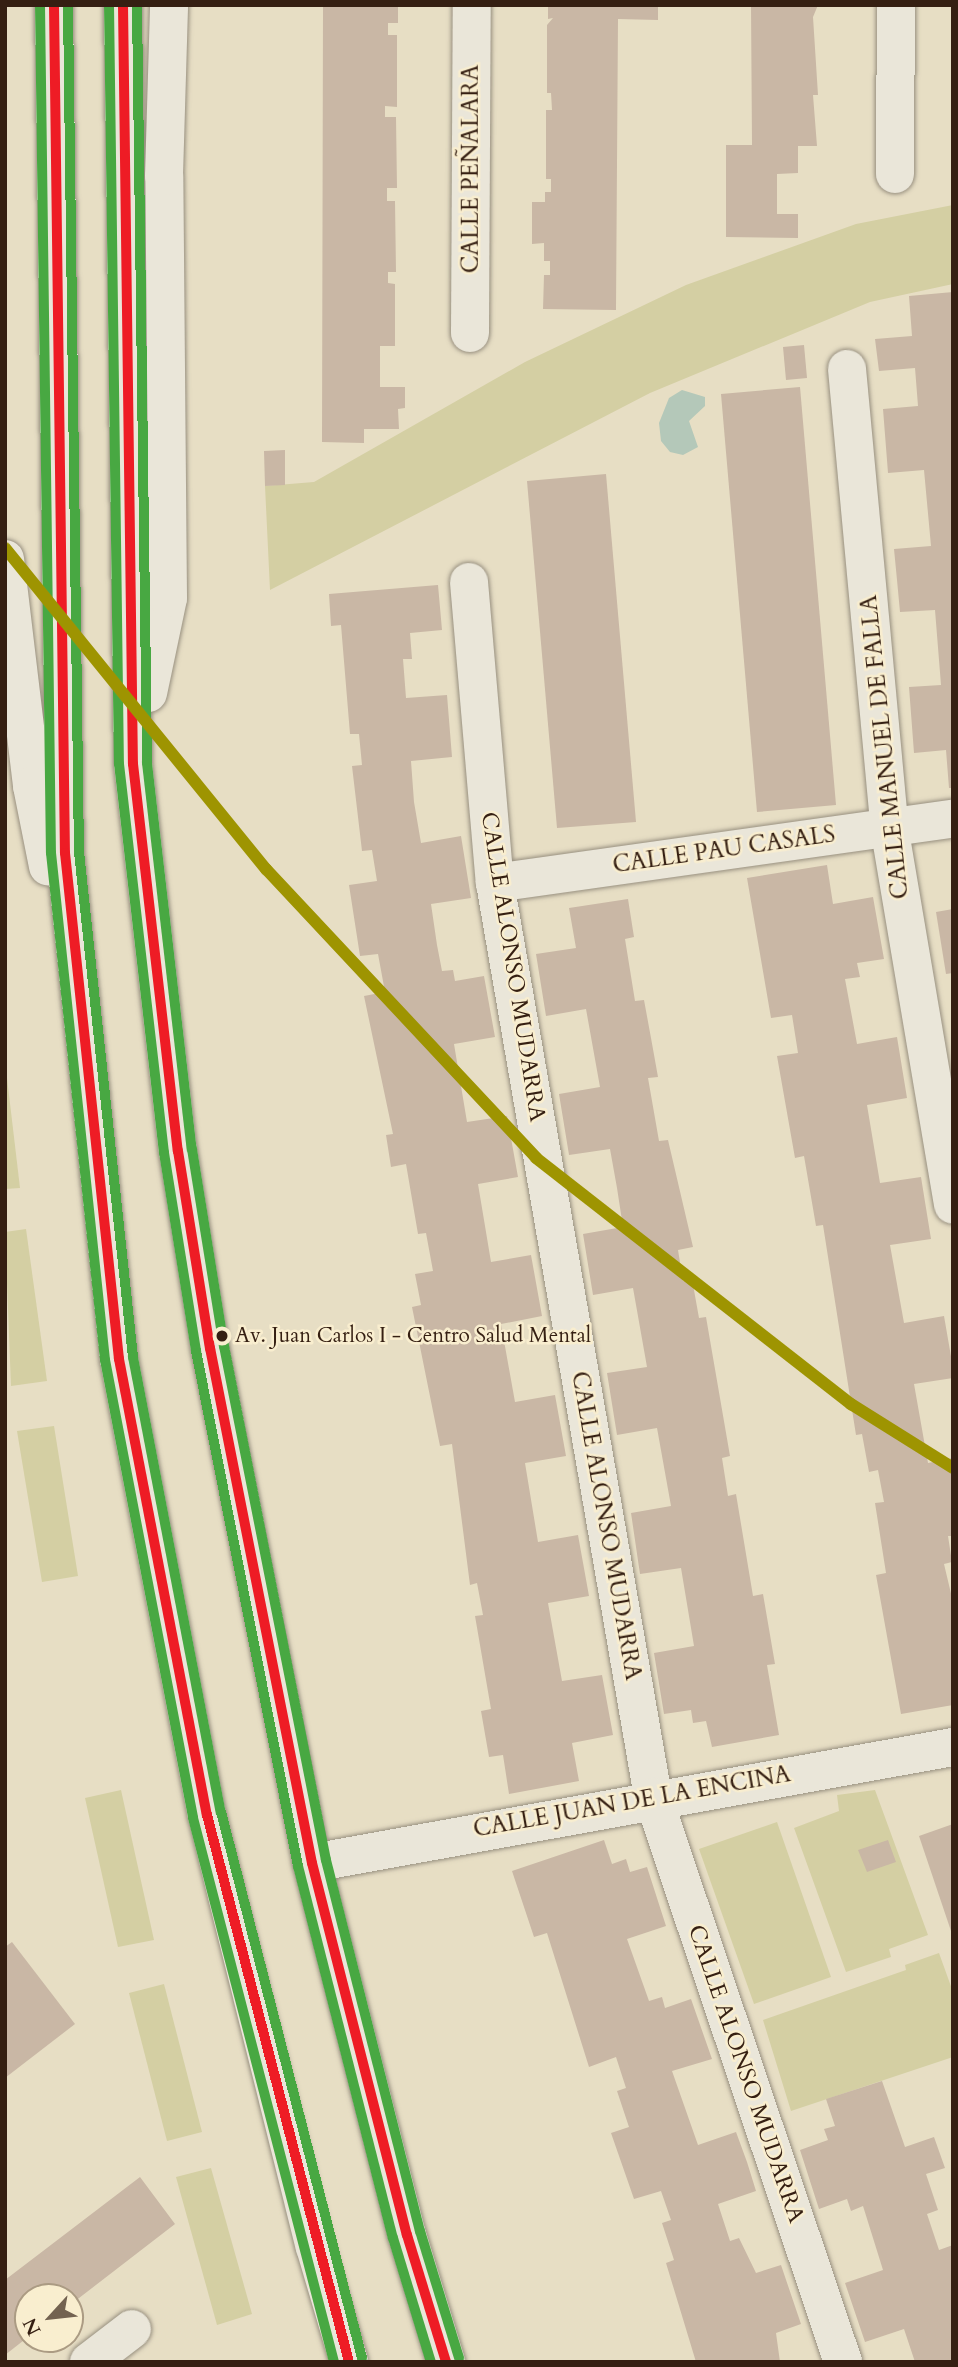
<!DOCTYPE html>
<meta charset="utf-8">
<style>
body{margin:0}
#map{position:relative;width:958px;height:2367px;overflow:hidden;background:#e7dec4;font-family:Cardo,serif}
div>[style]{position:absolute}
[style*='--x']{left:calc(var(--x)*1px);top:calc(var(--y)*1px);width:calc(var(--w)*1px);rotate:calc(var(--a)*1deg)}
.green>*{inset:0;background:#d4cfa3}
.water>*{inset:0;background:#b4c8b9}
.building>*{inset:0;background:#c9b7a5}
.roads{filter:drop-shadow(0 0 2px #989080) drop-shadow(0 0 2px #989080)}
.minor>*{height:38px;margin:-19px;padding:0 19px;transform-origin:19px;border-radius:19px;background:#eae6d9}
.secondary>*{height:38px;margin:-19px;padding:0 19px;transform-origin:19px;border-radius:19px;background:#eae6d9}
.bus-1>*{height:10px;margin:-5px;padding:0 5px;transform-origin:5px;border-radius:5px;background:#ee1c25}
.bus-2>*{height:10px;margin:-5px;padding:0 5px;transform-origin:5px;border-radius:5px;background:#48a842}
.bus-3>*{height:10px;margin:-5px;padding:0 5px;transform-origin:5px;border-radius:5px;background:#48a842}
.metro-1>*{height:12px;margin:-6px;padding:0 6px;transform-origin:6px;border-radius:6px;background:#9e9401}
.dots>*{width:19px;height:19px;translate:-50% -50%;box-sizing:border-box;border:4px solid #f9eecf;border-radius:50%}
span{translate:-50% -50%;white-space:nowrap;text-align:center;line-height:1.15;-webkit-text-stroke:5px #f9eecf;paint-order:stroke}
.bus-label{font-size:21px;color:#351f12}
.left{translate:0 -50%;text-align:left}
.street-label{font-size:23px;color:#351f12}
.frame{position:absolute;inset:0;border:7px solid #351f12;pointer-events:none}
.north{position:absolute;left:14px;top:2283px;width:70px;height:70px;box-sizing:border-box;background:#f9eecf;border:2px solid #ab9b83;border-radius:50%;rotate:243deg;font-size:19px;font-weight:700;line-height:28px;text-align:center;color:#351f12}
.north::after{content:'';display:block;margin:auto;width:24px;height:32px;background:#736250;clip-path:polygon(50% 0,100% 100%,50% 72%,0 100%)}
</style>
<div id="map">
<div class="green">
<i style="clip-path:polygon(953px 205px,953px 284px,870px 302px,650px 393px,270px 590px,265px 486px,314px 482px,525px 362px,686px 285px,856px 224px)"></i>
<i style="clip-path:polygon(5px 1061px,20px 1188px,5px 1189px)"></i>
<i style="clip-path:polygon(26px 1229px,47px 1381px,11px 1386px,5px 1232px)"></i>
<i style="clip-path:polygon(54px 1426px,78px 1576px,42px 1582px,17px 1431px)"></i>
<i style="clip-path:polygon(121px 1790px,154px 1940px,118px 1947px,85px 1798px)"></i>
<i style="clip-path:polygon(875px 1790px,928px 1935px,889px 1949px,891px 1957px,846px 1972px,794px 1828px,839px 1811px,837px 1795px)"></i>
<i style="clip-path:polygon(777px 1822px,831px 1977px,754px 2004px,699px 1849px)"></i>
<i style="clip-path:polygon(939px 1953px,953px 1992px,953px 2057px,791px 2111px,763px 2020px,906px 1970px,905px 1965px)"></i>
<i style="clip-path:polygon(164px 1984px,202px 2132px,167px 2141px,129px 1993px)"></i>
<i style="clip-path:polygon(211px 2168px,252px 2314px,217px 2325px,176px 2177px)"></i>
</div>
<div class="water">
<i style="clip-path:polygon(682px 390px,705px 397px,705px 406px,689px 421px,698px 447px,683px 455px,670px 452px,661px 441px,659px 423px,669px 398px)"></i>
</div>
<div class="building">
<i style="clip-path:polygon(323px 5px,398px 5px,398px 23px,388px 23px,388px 35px,397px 35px,397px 107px,385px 106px,385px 117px,396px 117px,397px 188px,387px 188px,387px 201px,395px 201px,396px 272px,388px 272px,388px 283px,395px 284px,395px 346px,380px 346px,380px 387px,405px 387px,405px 408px,398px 409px,399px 429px,364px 429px,364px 443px,322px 442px)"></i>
<i style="clip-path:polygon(548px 5px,658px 5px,658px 20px,618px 19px,616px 310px,543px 309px,544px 275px,550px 275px,550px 261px,544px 261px,544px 243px,532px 244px,532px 202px,545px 202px,545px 192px,551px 192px,551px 179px,546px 179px,546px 110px,552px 110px,551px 93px,547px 93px,547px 25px,553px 18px,548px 19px)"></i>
<i style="clip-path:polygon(751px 5px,818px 5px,813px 17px,818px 95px,813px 95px,817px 146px,798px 146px,798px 173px,777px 174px,777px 214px,798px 214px,798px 238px,726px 237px,726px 145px,752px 145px)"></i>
<i style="clip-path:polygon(953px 292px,953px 788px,949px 788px,946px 750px,914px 753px,909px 687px,941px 685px,935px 610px,900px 612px,897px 580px,894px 549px,931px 546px,924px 470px,888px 473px,883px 409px,918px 406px,915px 368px,879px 371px,875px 339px,912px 336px,909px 296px)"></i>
<i style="clip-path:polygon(804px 345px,807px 378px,786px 380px,783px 347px)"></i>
<i style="clip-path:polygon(800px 387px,836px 805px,757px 812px,721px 394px)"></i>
<i style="clip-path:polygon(285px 450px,285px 485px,265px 486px,264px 451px)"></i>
<i style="clip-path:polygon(606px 474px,636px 822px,557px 828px,527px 481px)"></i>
<i style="clip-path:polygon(438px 585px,442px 630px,410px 633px,412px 659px,403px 659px,406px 698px,447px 695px,452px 757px,411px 761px,414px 802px,421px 843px,461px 836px,471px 898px,431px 904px,437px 945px,442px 971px,453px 970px,455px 981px,484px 976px,495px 1037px,454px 1044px,467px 1122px,507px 1116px,518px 1177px,478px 1184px,491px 1262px,531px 1255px,542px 1316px,501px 1324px,515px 1402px,555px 1395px,566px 1456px,525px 1463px,538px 1542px,578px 1535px,589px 1596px,548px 1603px,562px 1681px,602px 1675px,613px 1735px,572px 1743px,579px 1781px,509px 1794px,503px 1755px,489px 1757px,481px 1711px,491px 1709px,475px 1616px,483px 1615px,477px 1583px,470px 1585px,452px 1444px,440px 1446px,412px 1307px,421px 1305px,415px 1274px,433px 1271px,426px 1233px,418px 1234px,406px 1164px,391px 1167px,386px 1135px,393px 1134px,364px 996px,385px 992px,378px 954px,360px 956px,349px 885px,377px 881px,372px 850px,362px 851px,352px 766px,362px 765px,359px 734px,350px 734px,341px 625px,331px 626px,329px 594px)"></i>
<i style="clip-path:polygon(827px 865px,833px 904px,873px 897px,884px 959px,857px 963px,860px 977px,845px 979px,857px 1044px,897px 1037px,907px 1098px,867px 1105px,880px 1183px,921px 1177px,931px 1239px,890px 1245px,904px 1323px,944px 1316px,953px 1368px,953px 1378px,914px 1384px,928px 1463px,953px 1458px,953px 1536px,948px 1536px,952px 1562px,944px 1564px,953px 1602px,953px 1705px,901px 1714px,876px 1575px,886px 1573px,875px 1503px,884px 1502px,878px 1470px,869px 1472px,862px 1434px,856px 1435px,823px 1225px,816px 1226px,804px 1156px,795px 1158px,777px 1056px,798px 1053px,792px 1015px,771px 1018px,747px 878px)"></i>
<i style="clip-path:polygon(628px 899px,634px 937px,625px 939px,635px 1001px,644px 1000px,651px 1038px,658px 1077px,648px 1078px,659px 1141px,668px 1140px,693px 1247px,678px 1250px,683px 1281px,692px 1279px,699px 1318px,706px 1317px,730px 1456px,722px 1458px,728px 1496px,736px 1494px,753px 1596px,763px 1594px,775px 1664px,767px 1665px,779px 1735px,712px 1747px,706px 1721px,693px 1723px,691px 1710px,664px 1714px,654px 1653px,694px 1646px,681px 1568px,640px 1574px,631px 1513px,671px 1506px,657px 1428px,617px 1435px,607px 1373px,647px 1367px,633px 1288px,593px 1295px,583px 1234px,623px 1227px,617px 1188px,610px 1149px,569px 1155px,559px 1094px,600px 1087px,586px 1009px,546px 1016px,536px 954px,576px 948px,569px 908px)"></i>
<i style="clip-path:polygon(953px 909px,953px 973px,946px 974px,936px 912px)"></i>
<i style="clip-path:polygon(953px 1824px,953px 1934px,952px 1934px,919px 1836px)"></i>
<i style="clip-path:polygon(604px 1840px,612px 1864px,626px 1859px,630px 1872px,647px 1867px,666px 1926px,627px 1939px,649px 2001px,662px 1997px,665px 2008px,691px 1999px,712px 2059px,672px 2071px,698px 2145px,736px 2132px,747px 2162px,756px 2191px,718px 2204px,730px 2241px,739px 2238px,756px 2273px,781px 2265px,801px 2324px,776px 2333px,780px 2362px,696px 2362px,666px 2263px,674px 2260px,662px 2223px,671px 2220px,661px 2191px,634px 2199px,611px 2133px,629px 2127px,617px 2091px,626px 2088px,616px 2057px,589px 2067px,547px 1933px,534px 1937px,512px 1871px)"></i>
<i style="clip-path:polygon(888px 1840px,896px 1862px,867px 1872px,858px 1850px)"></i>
<i style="clip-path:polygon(12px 1942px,75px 2024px,5px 2078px,5px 1947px)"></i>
<i style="clip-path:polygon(882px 2081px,905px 2147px,934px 2137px,945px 2168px,926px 2174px,938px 2210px,927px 2214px,939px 2250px,953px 2245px,953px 2362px,915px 2362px,904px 2329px,865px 2342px,845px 2283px,883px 2270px,863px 2206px,851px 2211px,847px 2199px,819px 2209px,800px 2150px,828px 2140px,824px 2129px,835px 2126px,826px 2099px)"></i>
<i style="clip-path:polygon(140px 2177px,175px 2224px,70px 2305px,70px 2297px,28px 2297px,28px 2337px,5px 2355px,5px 2280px)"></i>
</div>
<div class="roads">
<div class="minor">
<i style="--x:895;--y:174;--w:169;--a:-89.7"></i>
<i style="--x:470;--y:333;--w:328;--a:-89.7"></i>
<i style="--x:847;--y:369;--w:459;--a:84.7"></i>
<i style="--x:889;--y:826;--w:384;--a:80.4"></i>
<i style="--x:469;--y:582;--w:302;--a:85.1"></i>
<i style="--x:495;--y:883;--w:928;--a:80.19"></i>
<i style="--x:653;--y:1797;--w:596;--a:71.41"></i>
<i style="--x:495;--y:883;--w:462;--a:-8"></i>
<i style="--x:312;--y:1863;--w:651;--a:-10.26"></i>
<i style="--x:89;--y:2362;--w:54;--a:-37.5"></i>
</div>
<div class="secondary">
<i style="--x:54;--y:5;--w:848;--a:89.26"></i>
<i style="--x:65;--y:853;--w:509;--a:83.91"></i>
<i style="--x:119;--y:1359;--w:464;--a:79.1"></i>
<i style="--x:207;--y:1815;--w:445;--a:76"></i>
<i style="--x:315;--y:2247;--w:120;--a:73.5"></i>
<i style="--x:123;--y:5;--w:759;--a:89.25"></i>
<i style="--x:133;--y:764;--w:390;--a:83.4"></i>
<i style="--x:178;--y:1151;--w:200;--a:80.8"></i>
<i style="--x:210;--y:1348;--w:525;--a:78.8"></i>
<i style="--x:312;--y:1863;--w:384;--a:75.7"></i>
<i style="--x:407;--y:2235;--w:133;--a:72.9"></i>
<i style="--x:5;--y:559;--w:229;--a:83.2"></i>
<i style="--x:32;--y:786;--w:82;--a:78.7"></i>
<i style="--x:148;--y:693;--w:97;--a:-78.1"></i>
<i style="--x:168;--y:598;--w:422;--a:-90.5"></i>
<i style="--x:164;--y:176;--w:171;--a:-88.3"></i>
</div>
</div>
<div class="bus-1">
<i style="--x:54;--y:5;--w:848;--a:89.26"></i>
<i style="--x:65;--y:853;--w:509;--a:83.91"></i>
<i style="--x:119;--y:1359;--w:464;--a:79.1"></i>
<i style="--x:207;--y:1815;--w:565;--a:75.45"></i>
<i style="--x:123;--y:5;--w:759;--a:89.25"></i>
<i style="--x:133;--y:764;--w:390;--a:83.4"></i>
<i style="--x:178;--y:1151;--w:200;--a:80.8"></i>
<i style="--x:210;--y:1348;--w:525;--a:78.8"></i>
<i style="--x:312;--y:1863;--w:384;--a:75.7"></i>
<i style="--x:407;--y:2235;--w:133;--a:72.9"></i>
</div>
<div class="bus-2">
<i style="--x:40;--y:5;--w:848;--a:89.26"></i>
<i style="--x:51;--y:853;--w:510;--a:83.92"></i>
<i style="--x:105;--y:1360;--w:466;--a:79.1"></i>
<i style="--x:193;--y:1818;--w:562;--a:75.47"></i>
<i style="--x:109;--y:5;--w:759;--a:89.25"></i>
<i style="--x:119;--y:764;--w:392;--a:83.4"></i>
<i style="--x:164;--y:1153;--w:201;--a:80.8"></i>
<i style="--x:196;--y:1351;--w:525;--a:78.8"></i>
<i style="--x:298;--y:1866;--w:384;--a:75.7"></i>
<i style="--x:393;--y:2238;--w:130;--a:73"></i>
</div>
<div class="bus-3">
<i style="--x:68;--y:5;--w:847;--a:89.26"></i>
<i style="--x:79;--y:852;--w:508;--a:83.9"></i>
<i style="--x:133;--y:1357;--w:463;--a:79.1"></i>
<i style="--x:221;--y:1812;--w:564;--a:75.52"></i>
<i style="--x:137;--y:5;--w:758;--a:89.24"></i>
<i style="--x:147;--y:763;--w:389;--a:83.4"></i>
<i style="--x:192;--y:1149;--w:200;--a:80.8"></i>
<i style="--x:224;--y:1346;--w:524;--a:78.78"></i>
<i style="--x:326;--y:1860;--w:383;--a:75.8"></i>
<i style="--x:420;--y:2231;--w:133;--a:72.9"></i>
</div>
<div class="metro-1">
<i style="--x:5;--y:548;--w:414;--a:50.9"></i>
<i style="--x:266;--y:869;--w:396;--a:46.9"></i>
<i style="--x:536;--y:1158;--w:400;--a:38"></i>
<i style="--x:851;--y:1404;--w:120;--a:32.1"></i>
</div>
<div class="dots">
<i style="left:222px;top:1336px;background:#351f12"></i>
</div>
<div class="bus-label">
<span class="left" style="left:235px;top:1336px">Av. Juan Carlos I - Centro Salud Mental</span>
</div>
<div class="street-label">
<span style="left:471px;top:169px;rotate:-90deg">CALLE PEÑALARA</span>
<span style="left:885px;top:747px;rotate:-96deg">CALLE MANUEL DE FALLA</span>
<span style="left:724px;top:850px;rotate:-8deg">CALLE PAU CASALS</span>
<span style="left:513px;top:967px;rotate:81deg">CALLE ALONSO MUDARRA</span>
<span style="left:606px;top:1526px;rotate:80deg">CALLE ALONSO MUDARRA</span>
<span style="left:632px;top:1802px;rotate:-10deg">CALLE JUAN DE LA ENCINA</span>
<span style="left:746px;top:2074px;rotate:71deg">CALLE ALONSO MUDARRA</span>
</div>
<div class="frame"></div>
<div class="north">N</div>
</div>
